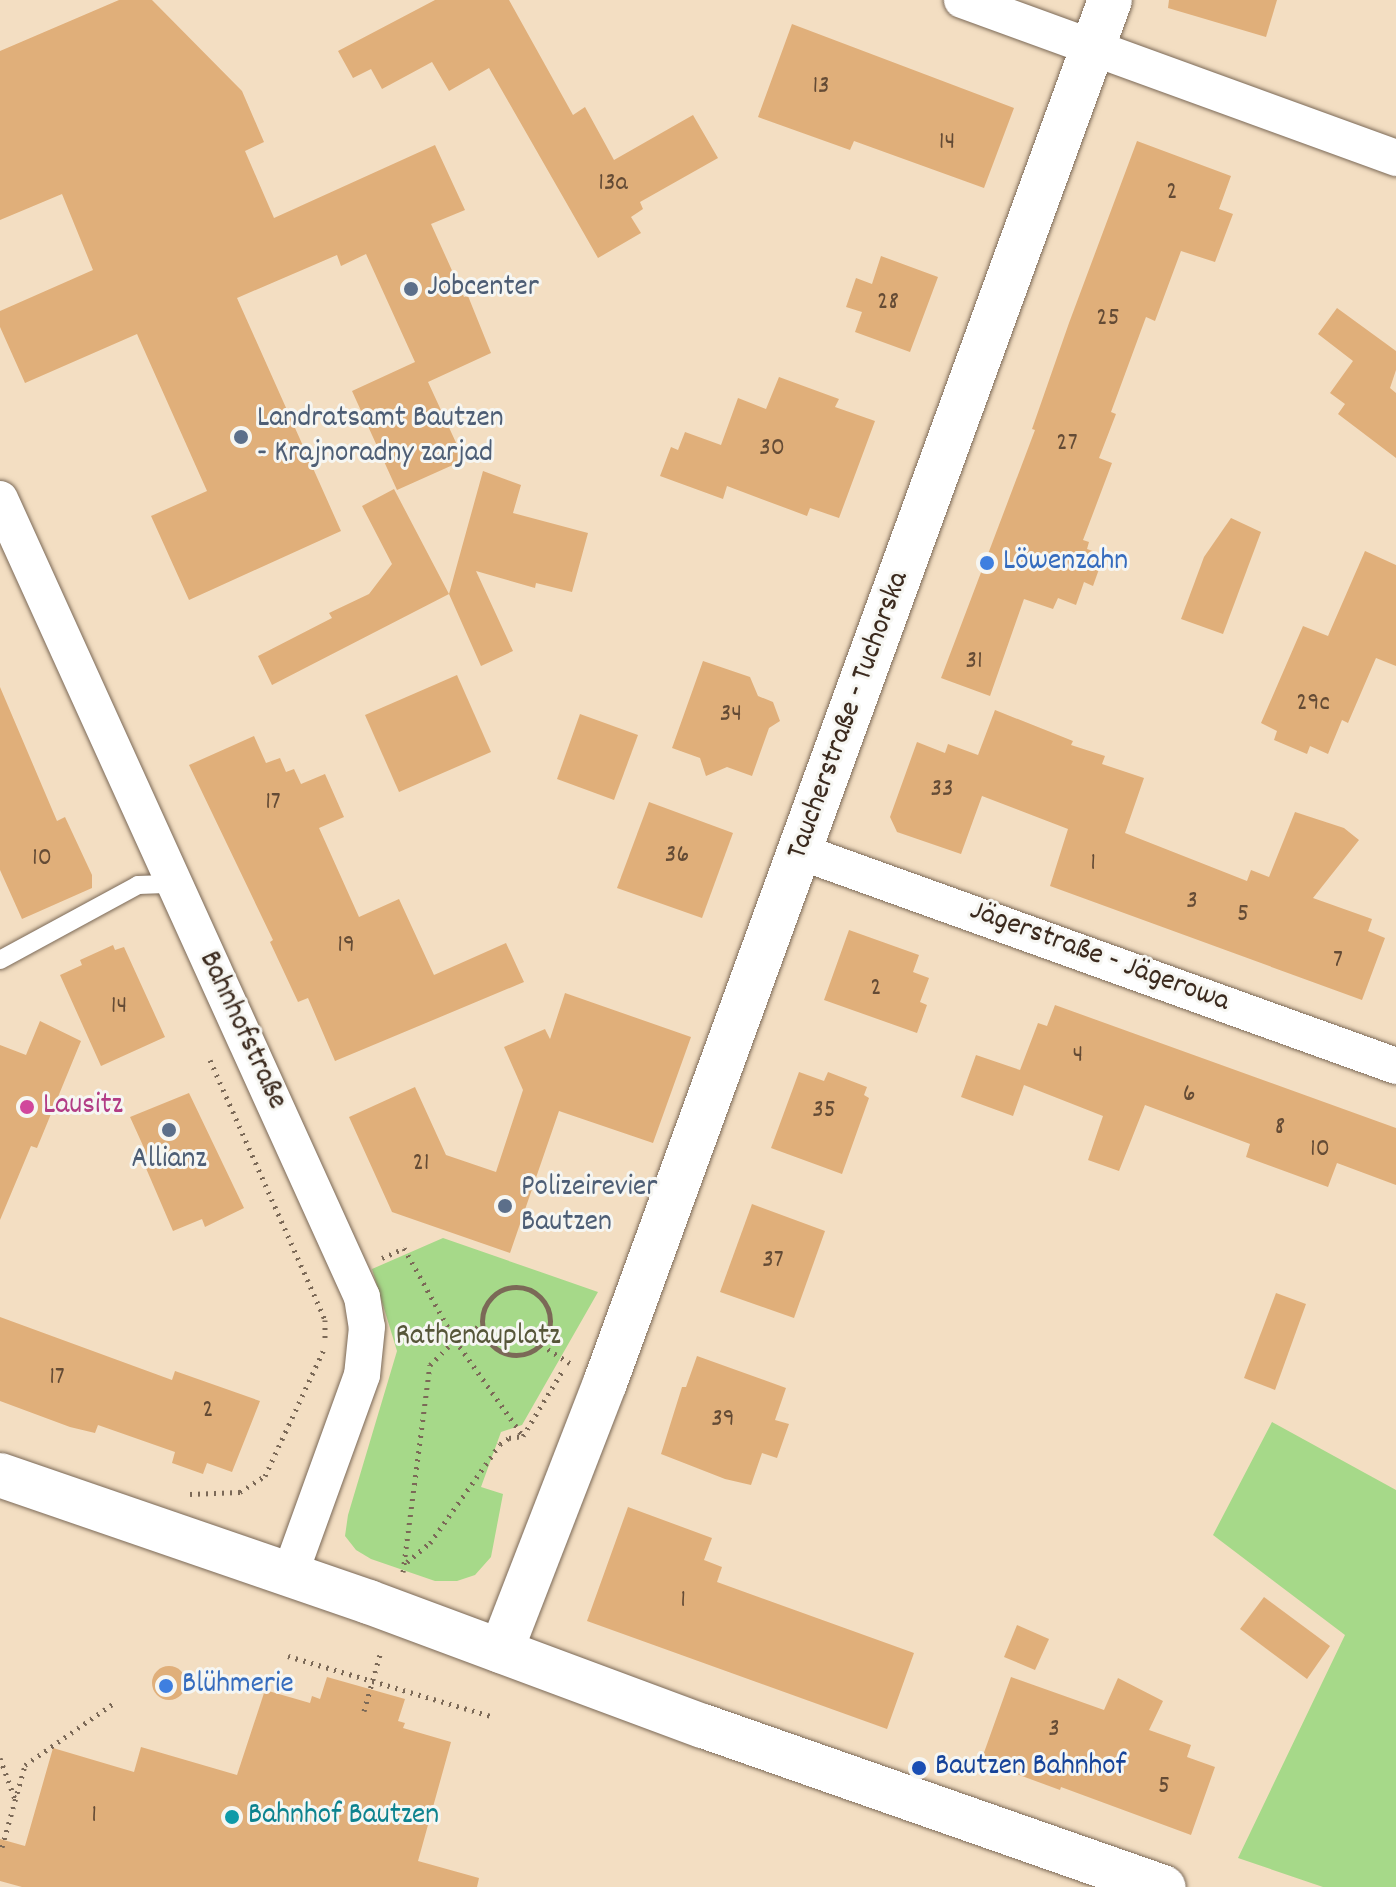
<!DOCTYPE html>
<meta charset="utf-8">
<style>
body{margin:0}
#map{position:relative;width:1396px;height:1887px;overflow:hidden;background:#f3dec2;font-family:Dekko,sans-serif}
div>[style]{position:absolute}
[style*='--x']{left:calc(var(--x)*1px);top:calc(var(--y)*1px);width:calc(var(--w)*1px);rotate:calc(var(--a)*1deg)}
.green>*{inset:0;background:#a6d989}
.building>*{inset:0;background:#e0af7a}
.round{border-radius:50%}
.path>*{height:5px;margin-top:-2.5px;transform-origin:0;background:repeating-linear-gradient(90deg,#7b6957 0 2px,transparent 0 8px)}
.path>.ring{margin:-2.5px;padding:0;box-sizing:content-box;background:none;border:5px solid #7b6957;border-radius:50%}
.roads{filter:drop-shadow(0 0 2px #7b6957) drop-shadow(0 0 2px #7b6957)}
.service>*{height:18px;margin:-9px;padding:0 9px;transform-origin:9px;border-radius:9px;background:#fff}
.minor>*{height:36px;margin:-18px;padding:0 18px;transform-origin:18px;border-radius:18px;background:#fff}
.tertiary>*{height:44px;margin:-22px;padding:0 22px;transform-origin:22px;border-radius:22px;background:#fff}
.dots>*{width:22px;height:22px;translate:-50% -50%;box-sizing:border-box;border:4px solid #f6f6f2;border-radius:50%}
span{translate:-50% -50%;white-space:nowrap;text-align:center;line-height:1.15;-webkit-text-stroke:6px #f6f6f2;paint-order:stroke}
.number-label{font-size:26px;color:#644b35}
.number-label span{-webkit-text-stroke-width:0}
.service-label{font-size:30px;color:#4e5e75}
.left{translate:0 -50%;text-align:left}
.shop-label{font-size:30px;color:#366cbe}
.street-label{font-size:30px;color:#3b2a1e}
.hotel-label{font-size:30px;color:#b23c85}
.park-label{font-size:30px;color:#565639}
.transit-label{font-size:30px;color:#164399}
.culture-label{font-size:30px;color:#0d838f}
</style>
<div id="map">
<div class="green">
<i style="clip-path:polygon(443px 1238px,598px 1292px,522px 1425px,501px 1432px,481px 1487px,503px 1494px,491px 1557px,475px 1575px,457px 1581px,435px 1581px,371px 1559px,356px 1550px,345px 1536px,348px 1515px,397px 1351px,372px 1269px)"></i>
<i style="clip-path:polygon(1272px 1422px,1396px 1490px,1396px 1887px,1323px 1887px,1238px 1858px,1345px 1635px,1213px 1535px)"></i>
</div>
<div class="building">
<i style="clip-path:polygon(119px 0,152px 0,242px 91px,264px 142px,245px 151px,274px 218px,435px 145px,465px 210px,431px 224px,464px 297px,468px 296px,491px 353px,428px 382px,464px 460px,397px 490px,352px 391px,415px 362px,366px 254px,341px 266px,337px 255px,237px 298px,341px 531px,189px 600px,151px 516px,207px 491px,137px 334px,25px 383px,0 327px,0 311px,93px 270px,62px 194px,0 220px,0 51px)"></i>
<i style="clip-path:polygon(435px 0,509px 0,573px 115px,585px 107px,614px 160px,693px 115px,718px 158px,640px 202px,643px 209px,631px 217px,641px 233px,598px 258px,489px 68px,449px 91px,432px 62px,382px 89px,371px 69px,353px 78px,338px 51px)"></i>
<i style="clip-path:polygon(1169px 0,1277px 0,1266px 37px,1168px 8px)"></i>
<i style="clip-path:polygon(792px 24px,1014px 108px,984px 188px,854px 141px,850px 150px,758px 117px)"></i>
<i style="clip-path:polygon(1137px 141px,1231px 176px,1219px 209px,1233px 214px,1215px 262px,1181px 251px,1155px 321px,1146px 317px,1111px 412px,1116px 414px,1099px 458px,1112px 463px,1083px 540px,1089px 542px,1087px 549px,1104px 555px,1093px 586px,1084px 582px,1076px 605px,1058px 598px,1053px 609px,1024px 599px,990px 696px,941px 678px,1035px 430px,1032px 429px,1069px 323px)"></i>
<i style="clip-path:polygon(881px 256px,938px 277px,910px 352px,855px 332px,862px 312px,846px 307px,856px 278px,872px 284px)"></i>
<i style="clip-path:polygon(1337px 308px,1396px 351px,1396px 370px,1390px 388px,1396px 393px,1396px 458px,1338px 414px,1345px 404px,1330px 393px,1353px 361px,1318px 334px)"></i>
<i style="clip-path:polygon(779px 377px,839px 399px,835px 407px,875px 421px,839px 518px,810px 508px,807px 516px,727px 486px,723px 499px,660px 476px,671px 447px,678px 450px,685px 432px,721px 445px,738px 398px,766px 409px)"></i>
<i style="clip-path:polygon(483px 471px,521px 485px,513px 513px,588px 533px,572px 592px,536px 583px,535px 588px,476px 571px,513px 651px,481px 666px,449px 594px)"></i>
<i style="clip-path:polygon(394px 489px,449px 594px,272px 685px,258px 656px,332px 618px,329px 613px,369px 594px,392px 564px,362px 506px)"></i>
<i style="clip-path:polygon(1231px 518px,1261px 532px,1223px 634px,1181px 619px,1204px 557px)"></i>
<i style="clip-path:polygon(1365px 551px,1396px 565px,1396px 666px,1376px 658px,1348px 723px,1342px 720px,1328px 754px,1310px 746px,1307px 754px,1274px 740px,1277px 731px,1261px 723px,1303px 626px,1328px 636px)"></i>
<i style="clip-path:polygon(703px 661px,750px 677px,758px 696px,773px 702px,780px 721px,769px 728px,752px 776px,727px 767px,706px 776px,700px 758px,672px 748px)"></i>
<i style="clip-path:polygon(457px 675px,491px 752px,399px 792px,365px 715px)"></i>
<i style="clip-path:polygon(0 687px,57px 821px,65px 817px,92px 875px,92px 888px,22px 919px,0 870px)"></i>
<i style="clip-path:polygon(995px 710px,1073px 741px,1071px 745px,1105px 756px,1102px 764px,1144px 778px,1125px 833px,1247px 881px,1251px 870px,1269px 877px,1295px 812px,1344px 828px,1359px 840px,1313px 898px,1372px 919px,1368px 931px,1385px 938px,1362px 1000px,1050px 886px,1068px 829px,982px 796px,961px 854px,897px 832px,890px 817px,917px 742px,945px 753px,948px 744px,978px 755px)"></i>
<i style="clip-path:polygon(580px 714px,638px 735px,614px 800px,557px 779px)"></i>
<i style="clip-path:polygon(254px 736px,266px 763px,280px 758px,286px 772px,294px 769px,301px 784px,325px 774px,344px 817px,319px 828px,359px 917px,399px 899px,434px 975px,506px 943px,524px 982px,335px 1061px,308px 998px,298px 1002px,270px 942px,273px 940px,189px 765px)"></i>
<i style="clip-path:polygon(649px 802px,733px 833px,702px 918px,617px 888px)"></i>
<i style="clip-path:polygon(849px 930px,919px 955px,913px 972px,929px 978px,920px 1002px,927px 1005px,917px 1033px,824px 1000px)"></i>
<i style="clip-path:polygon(113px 945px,115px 950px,124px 947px,165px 1037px,101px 1066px,60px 975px,82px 965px,80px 960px)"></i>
<i style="clip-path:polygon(565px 993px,691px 1037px,653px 1143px,559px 1111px,510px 1253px,392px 1212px,349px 1117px,415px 1087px,446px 1155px,496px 1172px,523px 1090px,504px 1047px,545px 1029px,550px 1039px)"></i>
<i style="clip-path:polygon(1055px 1005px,1396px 1128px,1396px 1185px,1337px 1163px,1328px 1187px,1246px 1157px,1250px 1144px,1145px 1105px,1119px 1171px,1088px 1160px,1103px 1116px,1024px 1085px,1013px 1116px,961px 1097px,976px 1055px,1020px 1070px,1038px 1023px,1047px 1026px)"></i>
<i style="clip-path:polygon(40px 1021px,81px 1041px,37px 1148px,31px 1146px,0 1220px,0 1045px,26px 1055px)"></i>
<i style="clip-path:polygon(799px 1072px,824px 1081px,828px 1072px,867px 1087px,864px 1095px,869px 1098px,842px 1174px,771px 1148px)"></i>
<i style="clip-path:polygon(189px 1093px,244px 1208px,205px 1227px,202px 1219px,173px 1231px,139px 1152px,145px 1150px,130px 1117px)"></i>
<i style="clip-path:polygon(752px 1204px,825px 1231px,794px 1318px,720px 1292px)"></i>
<i style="clip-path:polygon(1276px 1293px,1306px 1304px,1275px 1390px,1244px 1378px)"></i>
<i style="clip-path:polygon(0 1317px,172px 1380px,175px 1371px,260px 1401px,232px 1472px,207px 1463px,203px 1474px,172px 1463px,175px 1452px,98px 1425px,95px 1433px,70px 1427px,0 1401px)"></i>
<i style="clip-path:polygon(697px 1356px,786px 1388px,775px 1420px,789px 1424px,777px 1458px,762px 1453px,751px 1485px,725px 1479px,661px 1454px,682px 1387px,686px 1387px)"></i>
<i style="clip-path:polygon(628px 1507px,712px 1538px,704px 1560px,722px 1567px,717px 1582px,914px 1653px,887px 1729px,587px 1621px)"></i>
<i style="clip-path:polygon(1264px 1597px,1330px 1646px,1307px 1679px,1240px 1629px)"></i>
<i style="clip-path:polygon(1017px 1625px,1049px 1639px,1035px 1670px,1004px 1657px)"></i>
<i class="round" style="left:152px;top:1666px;width:34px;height:34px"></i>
<i style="clip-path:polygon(327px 1677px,405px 1699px,398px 1721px,405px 1723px,403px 1728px,451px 1742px,418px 1861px,479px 1878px,477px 1887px,22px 1887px,0 1881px,0 1839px,25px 1846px,53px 1748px,134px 1772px,141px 1747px,237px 1775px,265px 1690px,310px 1703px,312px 1696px,320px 1699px)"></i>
<i style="clip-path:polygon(1011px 1677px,1104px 1710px,1118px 1678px,1163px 1701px,1149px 1730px,1191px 1745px,1187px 1757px,1215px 1767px,1191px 1835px,1061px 1787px,1060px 1790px,981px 1761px)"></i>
</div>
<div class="path">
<i style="--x:210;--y:1060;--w:284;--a:66.1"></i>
<i style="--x:325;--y:1320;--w:18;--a:90"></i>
<i style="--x:382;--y:1258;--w:24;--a:-24"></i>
<i style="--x:404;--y:1248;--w:105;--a:61"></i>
<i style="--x:455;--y:1340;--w:118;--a:54.7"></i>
<i class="ring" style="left:482px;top:1287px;width:63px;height:63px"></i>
<i style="--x:541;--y:1345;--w:34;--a:32"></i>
<i style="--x:190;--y:1494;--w:50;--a:-2.3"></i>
<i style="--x:240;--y:1492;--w:30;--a:-33"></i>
<i style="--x:265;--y:1476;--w:142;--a:-65.1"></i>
<i style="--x:407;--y:1562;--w:30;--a:-40"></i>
<i style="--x:430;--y:1543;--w:121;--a:-54.7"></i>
<i style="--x:500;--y:1444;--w:11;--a:-34"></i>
<i style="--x:509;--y:1438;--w:14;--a:-8"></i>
<i style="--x:523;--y:1436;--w:77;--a:-58.8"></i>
<i style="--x:403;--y:1572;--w:209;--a:-82.6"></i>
<i style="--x:430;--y:1365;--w:35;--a:-45"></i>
<i style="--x:455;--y:1340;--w:30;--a:-30"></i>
<i style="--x:288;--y:1656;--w:212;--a:16.5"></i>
<i style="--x:364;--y:1711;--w:62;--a:-74.2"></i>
<i style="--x:0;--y:1758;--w:44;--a:69.9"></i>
<i style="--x:2;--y:1847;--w:85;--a:-74.3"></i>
<i style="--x:25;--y:1765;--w:108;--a:-34.9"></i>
</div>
<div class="roads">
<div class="service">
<i style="--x:0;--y:960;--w:157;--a:-28.5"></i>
<i style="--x:138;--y:885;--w:35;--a:-2"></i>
</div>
<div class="minor">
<i style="--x:962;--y:0;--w:462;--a:20"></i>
<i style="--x:0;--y:499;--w:876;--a:65.6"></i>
<i style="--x:362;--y:1297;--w:30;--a:81"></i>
<i style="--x:367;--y:1327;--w:48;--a:95.9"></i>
<i style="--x:362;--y:1375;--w:212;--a:109.9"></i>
<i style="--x:801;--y:852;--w:632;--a:19.78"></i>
</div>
<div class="tertiary">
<i style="--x:0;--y:1475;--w:390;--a:19"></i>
<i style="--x:369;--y:1602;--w:356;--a:20.4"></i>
<i style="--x:703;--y:1726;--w:488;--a:19.3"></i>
<i style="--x:501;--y:1651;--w:287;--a:-68.8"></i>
<i style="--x:605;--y:1383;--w:1472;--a:-69.94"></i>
</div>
</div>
<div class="dots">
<i style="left:411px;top:289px;background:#5c6f8a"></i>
<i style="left:241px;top:437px;background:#5c6f8a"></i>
<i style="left:987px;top:563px;background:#3f7fe0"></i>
<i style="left:27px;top:1107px;background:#d1479c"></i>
<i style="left:169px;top:1130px;background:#5c6f8a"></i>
<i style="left:505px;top:1206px;background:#5c6f8a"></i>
<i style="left:166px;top:1686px;background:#3f7fe0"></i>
<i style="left:919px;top:1768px;background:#1a4fb4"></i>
<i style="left:232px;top:1817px;background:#0f9aa8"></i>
</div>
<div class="number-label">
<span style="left:821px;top:87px">13</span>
<span style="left:947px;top:143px">14</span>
<span style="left:613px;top:184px">13a</span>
<span style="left:1172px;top:193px">2</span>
<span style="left:888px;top:303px">28</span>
<span style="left:1108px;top:319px">25</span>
<span style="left:1067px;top:444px">27</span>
<span style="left:772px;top:449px">30</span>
<span style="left:974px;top:662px">31</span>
<span style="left:1313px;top:704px">29c</span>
<span style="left:731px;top:715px">34</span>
<span style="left:942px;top:790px">33</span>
<span style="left:273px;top:803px">17</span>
<span style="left:677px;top:856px">36</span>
<span style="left:42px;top:859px">10</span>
<span style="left:1093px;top:864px">1</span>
<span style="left:1192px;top:902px">3</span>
<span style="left:1243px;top:915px">5</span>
<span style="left:346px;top:946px">19</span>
<span style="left:1338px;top:961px">7</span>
<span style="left:876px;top:989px">2</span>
<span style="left:119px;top:1007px">14</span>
<span style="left:1078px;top:1056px">4</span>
<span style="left:1189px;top:1095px">6</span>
<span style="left:824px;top:1111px">35</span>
<span style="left:1280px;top:1128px">8</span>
<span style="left:1320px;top:1150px">10</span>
<span style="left:421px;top:1164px">21</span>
<span style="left:773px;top:1261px">37</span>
<span style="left:57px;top:1378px">17</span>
<span style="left:208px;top:1411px">2</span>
<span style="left:723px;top:1420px">39</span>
<span style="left:683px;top:1601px">1</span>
<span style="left:1054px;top:1730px">3</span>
<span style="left:1164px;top:1787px">5</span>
<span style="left:94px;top:1816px">1</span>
</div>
<div class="service-label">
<span class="left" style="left:427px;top:289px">Jobcenter</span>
<span class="left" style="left:257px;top:437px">Landratsamt Bautzen<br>- Krajnoradny zarjad</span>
<span style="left:169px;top:1161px">Allianz</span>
<span class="left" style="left:521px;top:1206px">Polizeirevier<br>Bautzen</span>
</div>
<div class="shop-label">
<span class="left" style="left:1003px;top:563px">Löwenzahn</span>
<span class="left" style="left:182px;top:1686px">Blühmerie</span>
</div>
<div class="street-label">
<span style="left:850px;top:716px;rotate:-70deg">Taucherstraße - Tuchorska</span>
<span style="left:1099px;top:958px;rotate:20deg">Jägerstraße - Jägerowa</span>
<span style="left:241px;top:1031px;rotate:65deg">Bahnhofstraße</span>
</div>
<div class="hotel-label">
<span class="left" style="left:43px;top:1107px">Lausitz</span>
</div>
<div class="park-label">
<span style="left:478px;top:1338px">Rathenauplatz</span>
</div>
<div class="transit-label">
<span class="left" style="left:935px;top:1768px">Bautzen Bahnhof</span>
</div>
<div class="culture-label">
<span class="left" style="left:248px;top:1817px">Bahnhof Bautzen</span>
</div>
</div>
